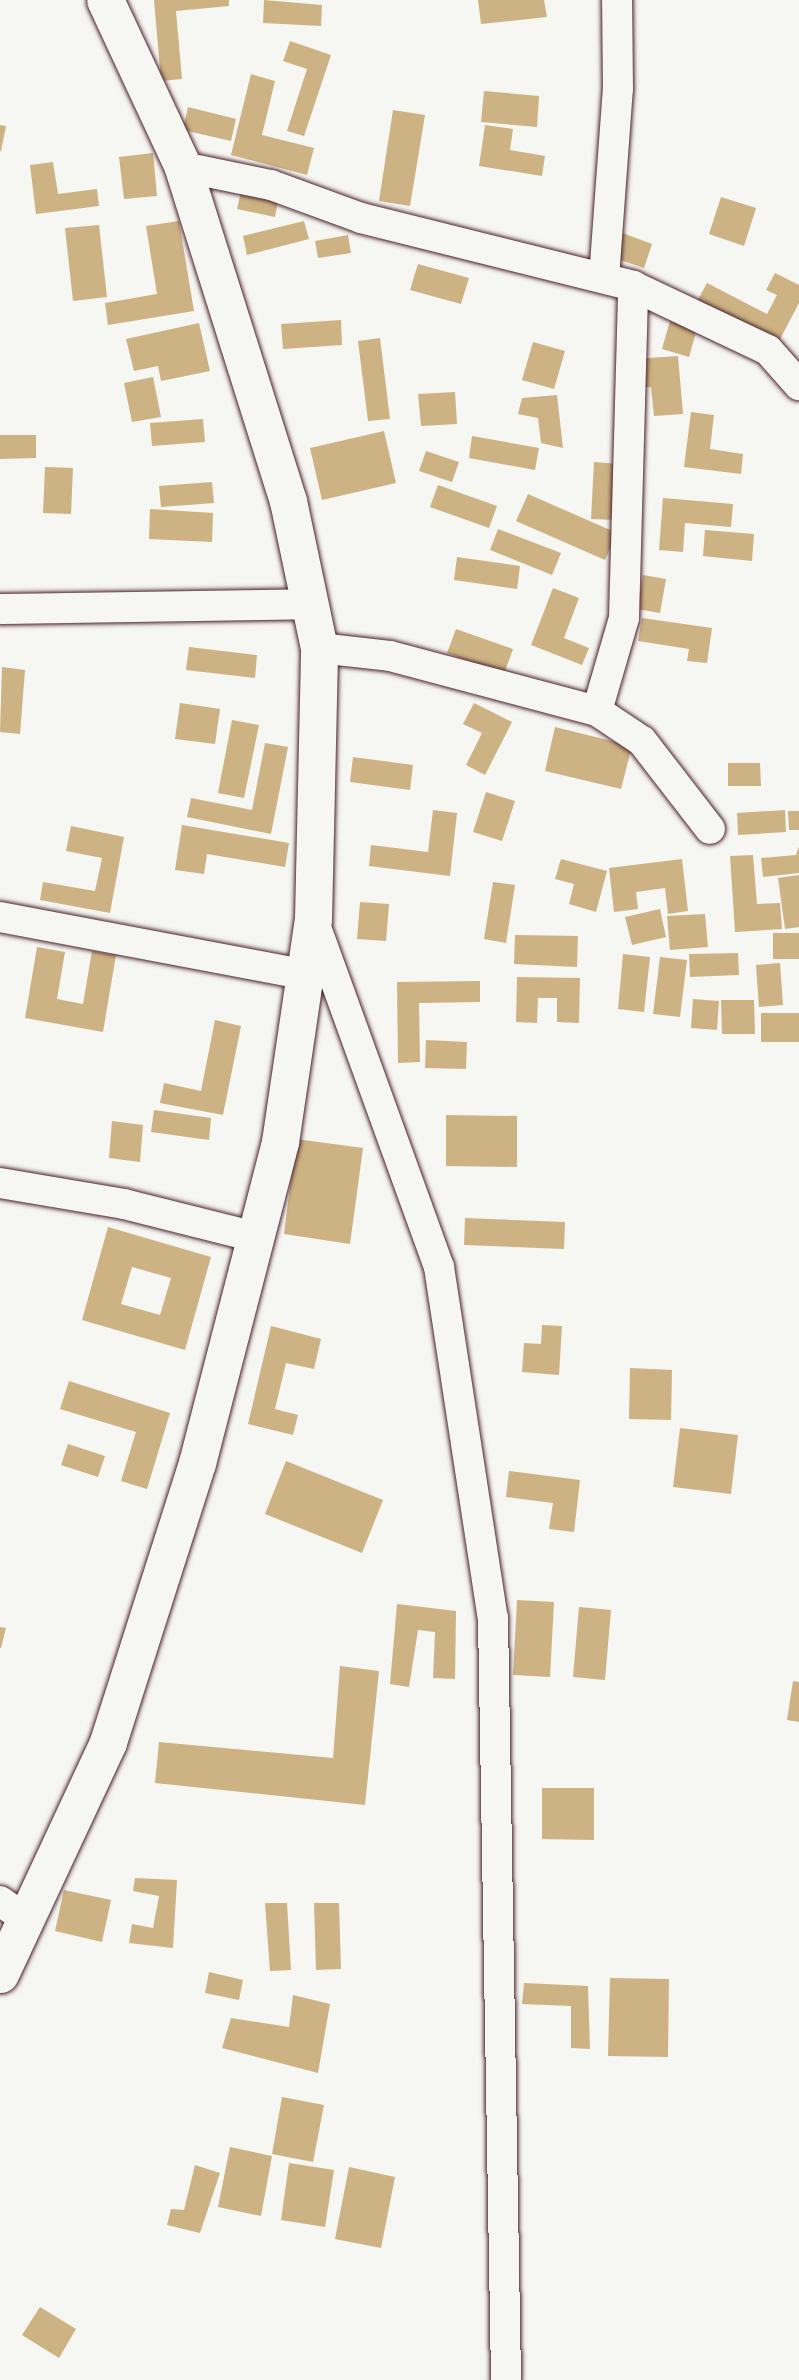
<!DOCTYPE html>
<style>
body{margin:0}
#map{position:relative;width:799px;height:2380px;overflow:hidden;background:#f6f6f2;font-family:"Comic Neue",sans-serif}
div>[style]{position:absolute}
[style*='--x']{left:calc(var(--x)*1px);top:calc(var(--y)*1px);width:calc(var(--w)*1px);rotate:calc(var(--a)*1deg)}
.building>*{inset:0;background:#cdb383}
.roads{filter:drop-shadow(0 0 2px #4a1f2b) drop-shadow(0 0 2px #4a1f2b)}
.minor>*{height:30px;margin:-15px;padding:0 15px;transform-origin:15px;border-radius:15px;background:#f6f6f2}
.tertiary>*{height:37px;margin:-18.5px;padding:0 18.5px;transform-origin:18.5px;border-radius:18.5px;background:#f6f6f2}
span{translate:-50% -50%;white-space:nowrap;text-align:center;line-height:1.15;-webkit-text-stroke:6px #f6f6f2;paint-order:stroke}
</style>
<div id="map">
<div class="building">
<i style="clip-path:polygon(154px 0,229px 0,229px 6px,176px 11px,182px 79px,161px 81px)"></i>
<i style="clip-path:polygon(264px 0,322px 5px,321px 26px,263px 23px)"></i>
<i style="clip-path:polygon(478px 0,544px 0,547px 17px,481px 24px)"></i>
<i style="clip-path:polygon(290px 41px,331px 55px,304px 136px,287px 131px,307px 69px,283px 61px)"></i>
<i style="clip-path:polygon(251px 74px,275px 81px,262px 135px,314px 148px,307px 175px,231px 155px)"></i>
<i style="clip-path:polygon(484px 91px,539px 96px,537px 127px,481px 122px)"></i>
<i style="clip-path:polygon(188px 107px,236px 119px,231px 141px,183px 130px)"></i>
<i style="clip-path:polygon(393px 110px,425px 115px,410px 206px,379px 201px)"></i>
<i style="clip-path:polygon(0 125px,6px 126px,1px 151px,0 151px)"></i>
<i style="clip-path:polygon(485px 125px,513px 129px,510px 150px,545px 156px,542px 176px,479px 166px)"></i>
<i style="clip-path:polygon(153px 153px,157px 196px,124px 199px,119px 157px)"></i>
<i style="clip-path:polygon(53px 162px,58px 194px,97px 189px,99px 206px,36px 214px,30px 165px)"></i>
<i style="clip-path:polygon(242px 187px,279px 196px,275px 217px,237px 209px)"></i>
<i style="clip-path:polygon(721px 197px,756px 208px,744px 246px,709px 234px)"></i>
<i style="clip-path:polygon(179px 221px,194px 311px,108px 325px,105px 303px,157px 294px,146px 226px)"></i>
<i style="clip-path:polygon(304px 221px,309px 239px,247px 255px,243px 236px)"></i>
<i style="clip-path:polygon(99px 225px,107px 297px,73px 301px,65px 228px)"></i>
<i style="clip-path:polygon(620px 232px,652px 244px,644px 268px,611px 257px)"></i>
<i style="clip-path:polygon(348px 235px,351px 253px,318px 258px,315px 241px)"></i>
<i style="clip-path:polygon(418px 264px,469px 278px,461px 304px,410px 290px)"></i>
<i style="clip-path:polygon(775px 273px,799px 285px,799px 303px,777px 345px,696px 303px,707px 283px,767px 314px,777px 295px,766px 290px)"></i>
<i style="clip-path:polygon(671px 317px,698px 325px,689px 357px,662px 349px)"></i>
<i style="clip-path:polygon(341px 320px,342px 345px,283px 349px,281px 324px)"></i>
<i style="clip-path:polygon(199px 323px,210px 371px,161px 381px,158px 366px,134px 371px,126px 339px)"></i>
<i style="clip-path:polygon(380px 338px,390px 419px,368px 421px,358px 341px)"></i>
<i style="clip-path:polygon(533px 342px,565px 351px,554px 389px,522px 380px)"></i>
<i style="clip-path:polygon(678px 356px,683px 414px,654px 416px,651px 387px,635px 388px,633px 359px)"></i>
<i style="clip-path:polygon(153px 377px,161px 417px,132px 422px,124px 383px)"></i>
<i style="clip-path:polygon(455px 392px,457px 424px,421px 426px,418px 394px)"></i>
<i style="clip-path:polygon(557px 395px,563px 448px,541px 443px,538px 418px,518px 414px,522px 398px)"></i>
<i style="clip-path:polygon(691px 412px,714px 415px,710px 449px,743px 454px,741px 474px,684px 467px)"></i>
<i style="clip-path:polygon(203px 419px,205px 442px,152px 446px,150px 423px)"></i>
<i style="clip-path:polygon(384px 431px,396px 483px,322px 500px,310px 448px)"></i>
<i style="clip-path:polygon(0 435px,36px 435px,36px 458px,0 459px)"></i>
<i style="clip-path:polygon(472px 436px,539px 448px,535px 470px,469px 458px)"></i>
<i style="clip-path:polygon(426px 451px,459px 462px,452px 482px,419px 471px)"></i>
<i style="clip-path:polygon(594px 462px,619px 464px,616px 520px,591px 519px)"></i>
<i style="clip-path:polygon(45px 467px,73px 468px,71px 514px,43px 513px)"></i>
<i style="clip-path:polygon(212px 482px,214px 503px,161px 507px,159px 486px)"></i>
<i style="clip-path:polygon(438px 485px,497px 506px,489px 528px,430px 507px)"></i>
<i style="clip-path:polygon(528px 494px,617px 533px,605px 560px,516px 521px)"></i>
<i style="clip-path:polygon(663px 498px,733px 504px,731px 527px,685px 523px,683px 552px,659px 550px)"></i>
<i style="clip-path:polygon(150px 509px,213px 513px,212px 542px,149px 539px)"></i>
<i style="clip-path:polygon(498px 529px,561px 553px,552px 575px,490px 550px)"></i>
<i style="clip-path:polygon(705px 530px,754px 534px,752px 561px,703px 556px)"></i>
<i style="clip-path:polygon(457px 557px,520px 566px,517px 589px,454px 580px)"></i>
<i style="clip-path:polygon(643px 575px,666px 579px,660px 613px,637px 609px)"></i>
<i style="clip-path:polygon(553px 588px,579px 598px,564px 638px,589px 648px,582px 665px,531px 645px)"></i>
<i style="clip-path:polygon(642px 618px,712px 628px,707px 663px,687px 661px,689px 649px,638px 641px)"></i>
<i style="clip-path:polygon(456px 629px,513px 649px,504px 674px,447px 653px)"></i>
<i style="clip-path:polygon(189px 647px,257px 655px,255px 678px,186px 670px)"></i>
<i style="clip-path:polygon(2px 667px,25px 670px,20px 734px,0 732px)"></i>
<i style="clip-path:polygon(180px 703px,220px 709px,215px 744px,175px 739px)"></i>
<i style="clip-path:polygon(474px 703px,512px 722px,485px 775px,466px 765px,482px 733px,463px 724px)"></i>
<i style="clip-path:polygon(232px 720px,259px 725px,244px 798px,218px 793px)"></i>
<i style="clip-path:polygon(555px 727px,632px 746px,621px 789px,545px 771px)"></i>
<i style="clip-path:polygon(265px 743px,288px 747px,271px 834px,187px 817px,191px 798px,252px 810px)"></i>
<i style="clip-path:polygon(353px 757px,413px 765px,410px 790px,350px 782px)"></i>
<i style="clip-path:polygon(728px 763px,760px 763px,761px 786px,728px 786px)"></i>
<i style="clip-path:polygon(486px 792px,515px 801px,502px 841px,473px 832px)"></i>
<i style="clip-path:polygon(433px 810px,457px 813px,450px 876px,369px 866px,371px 845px,428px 852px)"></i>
<i style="clip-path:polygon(785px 810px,786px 832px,738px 835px,737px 813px)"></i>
<i style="clip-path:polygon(788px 811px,799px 811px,799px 830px,789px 830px)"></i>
<i style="clip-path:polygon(182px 825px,289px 843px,285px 867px,207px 854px,204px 874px,175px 870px)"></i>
<i style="clip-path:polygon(71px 826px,124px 837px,110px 913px,40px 900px,43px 882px,95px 891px,102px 858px,66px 851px)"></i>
<i style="clip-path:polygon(799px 846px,799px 873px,763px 877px,761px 858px,796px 855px)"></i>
<i style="clip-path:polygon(753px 855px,757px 904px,780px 903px,782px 929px,735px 932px,730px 856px)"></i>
<i style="clip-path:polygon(561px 859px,607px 871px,596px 912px,569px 904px,574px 884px,555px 879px)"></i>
<i style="clip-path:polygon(682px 859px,688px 911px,668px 914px,665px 888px,636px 892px,638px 909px,614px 912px,609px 868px)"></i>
<i style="clip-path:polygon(799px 875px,799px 927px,785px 929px,778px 878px)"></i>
<i style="clip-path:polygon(493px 882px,515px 885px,506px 943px,484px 939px)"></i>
<i style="clip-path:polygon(360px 902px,389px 904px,386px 941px,357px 939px)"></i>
<i style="clip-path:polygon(660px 909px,666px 937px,632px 945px,625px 917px)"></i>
<i style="clip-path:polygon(705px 914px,708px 947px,670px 950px,667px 916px)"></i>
<i style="clip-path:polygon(773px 933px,799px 933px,799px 959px,773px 959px)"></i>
<i style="clip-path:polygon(515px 935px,578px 936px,577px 967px,514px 964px)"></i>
<i style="clip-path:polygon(37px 947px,65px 952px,57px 999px,83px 1004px,92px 951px,116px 955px,103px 1032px,25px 1018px)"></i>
<i style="clip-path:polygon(738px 953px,739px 975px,690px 977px,689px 954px)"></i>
<i style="clip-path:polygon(623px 954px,650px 957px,644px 1012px,618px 1009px)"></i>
<i style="clip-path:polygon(660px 957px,687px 960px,680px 1017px,653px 1014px)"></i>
<i style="clip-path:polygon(780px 963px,783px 1005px,759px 1007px,756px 965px)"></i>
<i style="clip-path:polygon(517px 977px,580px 978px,579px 1023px,557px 1022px,557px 998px,538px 998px,537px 1023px,516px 1022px)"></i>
<i style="clip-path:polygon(480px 981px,480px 1002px,419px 1003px,420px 1062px,398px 1063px,397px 982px)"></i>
<i style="clip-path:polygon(693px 999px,719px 1001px,717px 1030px,691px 1028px)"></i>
<i style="clip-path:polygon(721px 1000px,754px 1000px,755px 1034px,722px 1034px)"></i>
<i style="clip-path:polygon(761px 1013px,799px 1013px,799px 1042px,761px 1042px)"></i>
<i style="clip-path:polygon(215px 1020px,241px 1026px,223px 1115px,160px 1103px,164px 1083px,201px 1091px)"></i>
<i style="clip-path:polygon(426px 1040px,467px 1042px,466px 1069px,425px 1068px)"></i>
<i style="clip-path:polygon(154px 1110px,211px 1118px,209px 1140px,151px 1132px)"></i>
<i style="clip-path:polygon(446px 1115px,517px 1116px,517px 1167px,446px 1166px)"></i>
<i style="clip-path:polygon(112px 1121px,143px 1125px,140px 1162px,109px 1158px)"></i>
<i style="clip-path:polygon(296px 1139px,363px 1148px,350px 1244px,284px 1234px)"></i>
<i style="clip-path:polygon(465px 1218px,565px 1222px,564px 1249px,464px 1245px)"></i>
<i style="clip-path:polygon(evenodd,108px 1227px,211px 1257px,185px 1350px,82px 1320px,108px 1227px,132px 1267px,171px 1278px,160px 1315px,121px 1304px,132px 1267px)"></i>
<i style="clip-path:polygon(542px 1325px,562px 1326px,559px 1375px,522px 1372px,524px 1343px,541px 1344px)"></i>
<i style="clip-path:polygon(271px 1326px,321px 1339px,314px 1369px,286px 1363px,275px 1409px,298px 1415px,293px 1435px,248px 1424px)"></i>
<i style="clip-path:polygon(630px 1368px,672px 1370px,671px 1420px,629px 1419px)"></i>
<i style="clip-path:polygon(69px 1381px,170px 1413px,147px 1489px,121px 1481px,136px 1432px,60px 1409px)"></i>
<i style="clip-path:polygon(680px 1428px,738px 1435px,731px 1494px,673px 1487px)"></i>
<i style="clip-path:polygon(68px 1444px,105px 1456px,98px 1477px,61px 1465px)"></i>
<i style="clip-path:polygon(286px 1461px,383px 1500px,362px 1553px,265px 1514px)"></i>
<i style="clip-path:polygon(509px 1471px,580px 1480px,574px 1532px,549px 1529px,553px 1503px,506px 1497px)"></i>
<i style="clip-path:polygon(517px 1600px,554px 1602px,550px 1677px,513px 1675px)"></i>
<i style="clip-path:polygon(397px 1604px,456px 1611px,455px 1679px,433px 1678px,435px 1632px,418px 1630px,409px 1687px,390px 1684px)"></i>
<i style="clip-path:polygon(579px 1607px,611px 1610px,605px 1680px,573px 1677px)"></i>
<i style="clip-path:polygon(0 1627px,6px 1628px,1px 1648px,0 1648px)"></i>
<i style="clip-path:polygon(340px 1666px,379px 1671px,365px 1805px,155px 1783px,159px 1742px,333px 1758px)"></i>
<i style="clip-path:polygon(793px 1681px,799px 1682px,799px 1722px,787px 1720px)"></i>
<i style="clip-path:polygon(542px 1788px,594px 1788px,594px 1840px,542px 1839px)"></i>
<i style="clip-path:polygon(135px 1878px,177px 1880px,173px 1948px,129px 1943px,132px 1924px,153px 1928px,159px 1896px,133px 1891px)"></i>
<i style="clip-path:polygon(64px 1890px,111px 1900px,102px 1942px,55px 1931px)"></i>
<i style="clip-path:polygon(265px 1903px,287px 1903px,291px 1970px,270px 1971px)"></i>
<i style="clip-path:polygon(314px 1903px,339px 1903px,341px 1969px,316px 1970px)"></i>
<i style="clip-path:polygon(209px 1972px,243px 1980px,239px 2000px,205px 1993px)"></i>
<i style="clip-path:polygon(610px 1978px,669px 1979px,668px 2057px,608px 2056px)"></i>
<i style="clip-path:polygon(524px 1983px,588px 1986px,590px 2049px,571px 2048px,571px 2006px,522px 2004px)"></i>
<i style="clip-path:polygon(293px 1995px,330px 2004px,318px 2073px,222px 2048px,231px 2018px,289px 2027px)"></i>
<i style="clip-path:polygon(282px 2097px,324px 2105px,313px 2162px,272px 2154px)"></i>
<i style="clip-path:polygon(230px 2147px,272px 2156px,261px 2216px,218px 2207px)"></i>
<i style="clip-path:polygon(289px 2163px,334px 2170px,325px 2227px,281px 2220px)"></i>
<i style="clip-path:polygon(195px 2165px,220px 2173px,200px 2233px,167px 2225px,171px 2209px,184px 2210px)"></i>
<i style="clip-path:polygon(349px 2167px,395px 2177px,381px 2248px,335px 2239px)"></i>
<i style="clip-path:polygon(40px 2307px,76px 2329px,59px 2358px,22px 2335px)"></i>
</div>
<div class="roads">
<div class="minor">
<i style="--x:183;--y:167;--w:90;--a:11.6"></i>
<i style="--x:271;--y:185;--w:96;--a:20.1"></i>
<i style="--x:361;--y:218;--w:280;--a:14"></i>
<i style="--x:633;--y:286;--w:149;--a:25.4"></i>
<i style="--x:768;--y:350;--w:47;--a:48.5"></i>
<i style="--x:604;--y:278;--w:190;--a:-85.8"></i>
<i style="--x:618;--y:89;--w:89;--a:-90.6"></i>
<i style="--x:0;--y:609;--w:310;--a:-0.9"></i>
<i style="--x:319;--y:648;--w:71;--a:6.4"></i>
<i style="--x:390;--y:656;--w:214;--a:14.9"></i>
<i style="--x:597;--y:711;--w:54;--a:33.7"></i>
<i style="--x:642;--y:741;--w:111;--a:52.3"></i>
<i style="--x:597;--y:711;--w:97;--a:-73.8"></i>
<i style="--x:624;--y:618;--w:332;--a:-88.4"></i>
<i style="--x:0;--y:917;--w:306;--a:10.7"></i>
<i style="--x:313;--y:919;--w:370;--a:70.1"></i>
<i style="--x:439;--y:1267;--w:355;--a:81.3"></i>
<i style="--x:493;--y:1618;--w:762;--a:89.02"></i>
<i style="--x:0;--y:1183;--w:126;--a:9.6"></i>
<i style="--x:124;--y:1204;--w:135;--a:14.1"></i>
<i style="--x:0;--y:1901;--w:32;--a:35"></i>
</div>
<div class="tertiary">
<i style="--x:0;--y:1974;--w:256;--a:-65"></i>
<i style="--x:108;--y:1742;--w:293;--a:-72.3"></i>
<i style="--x:197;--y:1463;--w:332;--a:-75.5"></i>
<i style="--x:280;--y:1142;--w:225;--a:-81.6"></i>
<i style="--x:313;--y:919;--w:271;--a:-88.7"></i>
<i style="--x:319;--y:648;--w:150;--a:-101.9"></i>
<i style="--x:288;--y:501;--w:350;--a:-107.5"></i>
<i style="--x:183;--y:167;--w:184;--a:-115"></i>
</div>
</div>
</div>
